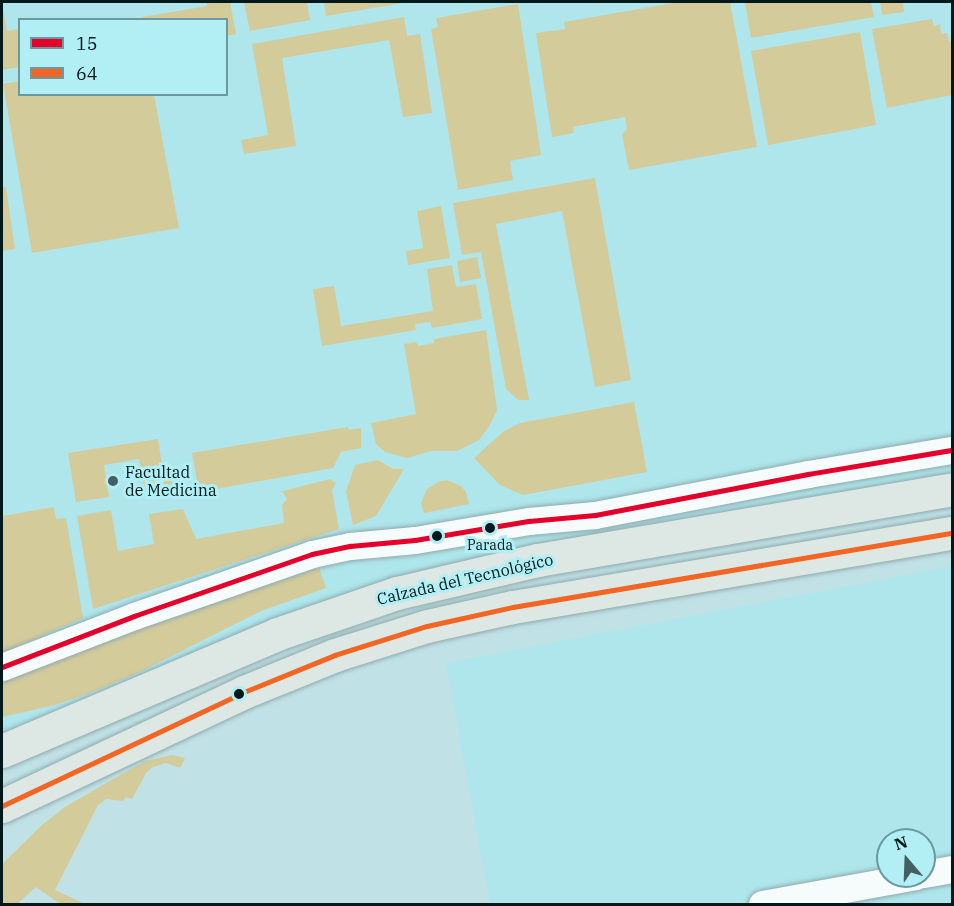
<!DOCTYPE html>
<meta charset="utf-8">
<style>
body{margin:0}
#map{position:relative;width:954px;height:906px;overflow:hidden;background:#c0e2e6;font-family:"IBM Plex Serif",serif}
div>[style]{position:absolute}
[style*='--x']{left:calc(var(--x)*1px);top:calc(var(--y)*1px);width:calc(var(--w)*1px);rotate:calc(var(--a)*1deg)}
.built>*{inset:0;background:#aee6ec}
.green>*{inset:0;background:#d4cb9b}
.roads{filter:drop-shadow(0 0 2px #8faaad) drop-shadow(0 0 2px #8faaad)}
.tertiary>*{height:27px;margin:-13.5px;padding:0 13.5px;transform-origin:13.5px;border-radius:13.5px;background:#f6fbfb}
.primary>*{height:33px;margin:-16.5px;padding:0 16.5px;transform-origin:16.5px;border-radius:16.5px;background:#dde7e3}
.bus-1>*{height:4.5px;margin:-2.25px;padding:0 2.25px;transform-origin:2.25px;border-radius:2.25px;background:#e4002b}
.bus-2>*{height:4.5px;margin:-2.25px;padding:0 2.25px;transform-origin:2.25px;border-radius:2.25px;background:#f26522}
.dots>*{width:16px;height:16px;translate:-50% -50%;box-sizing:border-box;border:3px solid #b1eff5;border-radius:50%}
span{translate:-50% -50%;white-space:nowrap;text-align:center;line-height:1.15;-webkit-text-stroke:6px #b1eff5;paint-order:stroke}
.bus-label{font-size:14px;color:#01191b}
.poi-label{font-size:16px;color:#01191b}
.left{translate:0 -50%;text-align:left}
.street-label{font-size:16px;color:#01191b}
.frame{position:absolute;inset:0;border:3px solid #01191b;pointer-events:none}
.legend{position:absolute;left:18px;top:18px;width:210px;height:78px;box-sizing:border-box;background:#b1eff5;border:2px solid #6b999e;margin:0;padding:8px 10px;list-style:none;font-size:18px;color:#01191b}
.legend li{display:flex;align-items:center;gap:12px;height:30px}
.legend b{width:30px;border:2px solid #6b999e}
.north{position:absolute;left:876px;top:828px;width:60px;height:60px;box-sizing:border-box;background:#b1eff5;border:2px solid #6b999e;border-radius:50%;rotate:341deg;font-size:16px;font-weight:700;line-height:24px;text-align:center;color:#01191b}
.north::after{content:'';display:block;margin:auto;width:21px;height:27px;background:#445f62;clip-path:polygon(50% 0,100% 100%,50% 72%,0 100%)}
</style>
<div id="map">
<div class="built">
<i style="clip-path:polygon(evenodd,2px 2px,952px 2px,952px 474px,527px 550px,2px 737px,2px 2px,20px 20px,226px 20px,226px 94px,20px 94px,20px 20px)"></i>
<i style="clip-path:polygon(evenodd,952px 566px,952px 904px,490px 904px,446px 663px,952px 566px,888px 840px,924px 840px,924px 876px,888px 876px,888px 840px)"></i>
</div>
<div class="green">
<i style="clip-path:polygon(2px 2px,7px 31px,19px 29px,20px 67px,2px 70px)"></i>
<i style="clip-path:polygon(206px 2px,230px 2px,236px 34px,227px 36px,226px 20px,142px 19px,142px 17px,207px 6px)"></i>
<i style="clip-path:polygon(244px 2px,307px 2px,310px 20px,250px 31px)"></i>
<i style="clip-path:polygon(324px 2px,403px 2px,403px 3px,326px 16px)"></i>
<i style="clip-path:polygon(679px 2px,730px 2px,757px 147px,629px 170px,622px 134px,627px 129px,625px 117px,573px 127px,574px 133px,552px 137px,536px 33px,565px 29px,564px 22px)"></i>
<i style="clip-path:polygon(745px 2px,871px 2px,874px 17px,751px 38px)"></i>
<i style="clip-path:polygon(880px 2px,903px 2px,904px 12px,882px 15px)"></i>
<i style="clip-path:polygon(518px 4px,541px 155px,510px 161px,513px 180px,458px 190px,431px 29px,438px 27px,436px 18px)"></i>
<i style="clip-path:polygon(404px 17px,407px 36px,420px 34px,432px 113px,403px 117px,389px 40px,282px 58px,296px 146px,244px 154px,241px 140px,268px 135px,252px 44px)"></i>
<i style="clip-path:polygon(932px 19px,934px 26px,940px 24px,941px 34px,947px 33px,949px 42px,952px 41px,952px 95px,887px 108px,872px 29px)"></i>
<i style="clip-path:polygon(860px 32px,876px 125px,768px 145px,751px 51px)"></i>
<i style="clip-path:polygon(19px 81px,20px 94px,154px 95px,179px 228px,32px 253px,3px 84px)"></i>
<i style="clip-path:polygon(595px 178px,631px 380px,595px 387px,562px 211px,496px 224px,529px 400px,518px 400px,506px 389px,481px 252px,462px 255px,453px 203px)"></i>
<i style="clip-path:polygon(2px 187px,6px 187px,15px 249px,2px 251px)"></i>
<i style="clip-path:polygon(441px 206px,450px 258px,408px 265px,406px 251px,423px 248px,417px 211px)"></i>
<i style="clip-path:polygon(477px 257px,481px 278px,460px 282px,457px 261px)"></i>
<i style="clip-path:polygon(452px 265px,456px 287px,476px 284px,482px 319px,432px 328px,430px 322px,415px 324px,416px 330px,322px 346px,313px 289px,334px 286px,341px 326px,433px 311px,427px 269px)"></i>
<i style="clip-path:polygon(486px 330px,497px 410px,490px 425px,479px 440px,457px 451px,431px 451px,407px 458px,385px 452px,376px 444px,371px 423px,416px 414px,404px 344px,416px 342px,418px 346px,434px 343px,434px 339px)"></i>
<i style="clip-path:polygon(634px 402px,647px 472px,523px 495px,500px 485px,474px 458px,504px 431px,520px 423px)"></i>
<i style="clip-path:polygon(348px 427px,349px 430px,361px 428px,361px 448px,341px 452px,333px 468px,199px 492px,192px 453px)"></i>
<i style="clip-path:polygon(158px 439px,162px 465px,172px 464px,175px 486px,145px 491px,139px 459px,104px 465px,109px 497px,76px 502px,68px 453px)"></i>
<i style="clip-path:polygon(378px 460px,393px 469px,404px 469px,376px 516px,353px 525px,346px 491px,355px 465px)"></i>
<i style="clip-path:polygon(330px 479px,336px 483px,332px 490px,339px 529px,93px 609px,77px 516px,111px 510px,118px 551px,154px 544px,149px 514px,183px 509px,196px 539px,284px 523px,282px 505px,287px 499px,283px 492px,279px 492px)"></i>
<i style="clip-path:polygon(447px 480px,461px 486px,466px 492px,469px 504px,424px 513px,421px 503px,427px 489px,440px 481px)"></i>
<i style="clip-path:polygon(54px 507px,56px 519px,66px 518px,83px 618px,2px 653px,2px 516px)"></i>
<i style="clip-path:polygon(319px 568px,326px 588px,261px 611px,138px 673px,90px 693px,55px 705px,2px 717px,2px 678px,28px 672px,139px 625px)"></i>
<i style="clip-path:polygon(172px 755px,185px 758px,180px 768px,166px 763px,153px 767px,146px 773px,132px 799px,126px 797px,123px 801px,106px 799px,98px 805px,55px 890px,85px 904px,60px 904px,36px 887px,17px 904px,2px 904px,2px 864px,42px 825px,65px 807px,120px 775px,146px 761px)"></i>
</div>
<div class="roads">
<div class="tertiary">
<i style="--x:2;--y:667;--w:142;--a:-21.1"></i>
<i style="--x:134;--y:616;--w:188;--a:-19.2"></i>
<i style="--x:312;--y:554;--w:39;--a:-12"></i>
<i style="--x:350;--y:546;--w:65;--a:-5.3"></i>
<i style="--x:415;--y:540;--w:116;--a:-9.5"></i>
<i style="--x:529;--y:521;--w:66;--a:-5.2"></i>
<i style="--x:595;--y:515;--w:217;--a:-10.9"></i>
<i style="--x:808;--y:474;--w:146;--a:-9.5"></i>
<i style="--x:924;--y:874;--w:28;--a:-10"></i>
<i style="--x:762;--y:904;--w:157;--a:-10.3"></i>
</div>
<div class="primary">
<i style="--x:2;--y:751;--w:299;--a:-23"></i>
<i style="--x:277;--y:634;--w:127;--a:-18.9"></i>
<i style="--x:397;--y:593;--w:145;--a:-13.2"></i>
<i style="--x:538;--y:560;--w:420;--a:-9.7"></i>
<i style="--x:2;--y:806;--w:268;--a:-25.2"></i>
<i style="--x:244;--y:692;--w:98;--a:-22.1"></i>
<i style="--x:335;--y:655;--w:96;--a:-17.5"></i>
<i style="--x:427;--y:626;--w:88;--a:-12.5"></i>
<i style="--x:513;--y:607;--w:445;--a:-9.6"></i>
</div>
</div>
<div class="bus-1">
<i style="--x:2;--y:667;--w:142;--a:-21.1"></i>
<i style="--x:134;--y:616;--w:188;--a:-19.2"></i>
<i style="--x:312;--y:554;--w:39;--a:-12"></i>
<i style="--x:350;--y:546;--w:65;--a:-5.3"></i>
<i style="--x:415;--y:540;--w:116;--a:-9.5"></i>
<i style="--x:529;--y:521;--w:66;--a:-5.2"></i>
<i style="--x:595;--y:515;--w:217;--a:-10.9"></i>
<i style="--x:808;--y:474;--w:146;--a:-9.5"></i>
</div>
<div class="bus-2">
<i style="--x:2;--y:806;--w:268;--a:-25.2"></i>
<i style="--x:244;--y:692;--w:98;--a:-22.1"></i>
<i style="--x:335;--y:655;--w:96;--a:-17.5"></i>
<i style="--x:427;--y:626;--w:88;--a:-12.5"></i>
<i style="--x:513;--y:607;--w:445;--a:-9.6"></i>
</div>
<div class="dots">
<i style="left:113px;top:481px;background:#445f62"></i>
<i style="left:490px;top:528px;background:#01191b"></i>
<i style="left:437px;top:536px;background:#01191b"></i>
<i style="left:239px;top:694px;background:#01191b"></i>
</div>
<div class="bus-label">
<span style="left:490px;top:545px">Parada</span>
</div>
<div class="poi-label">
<span class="left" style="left:125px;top:481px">Facultad<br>de Medicina</span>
</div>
<div class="street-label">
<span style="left:465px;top:579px;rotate:-13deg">Calzada del Tecnológico</span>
</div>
<div class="frame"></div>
<ul class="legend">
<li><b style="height:8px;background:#e4002b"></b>15</li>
<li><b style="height:8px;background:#f26522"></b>64</li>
</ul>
<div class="north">N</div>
</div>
